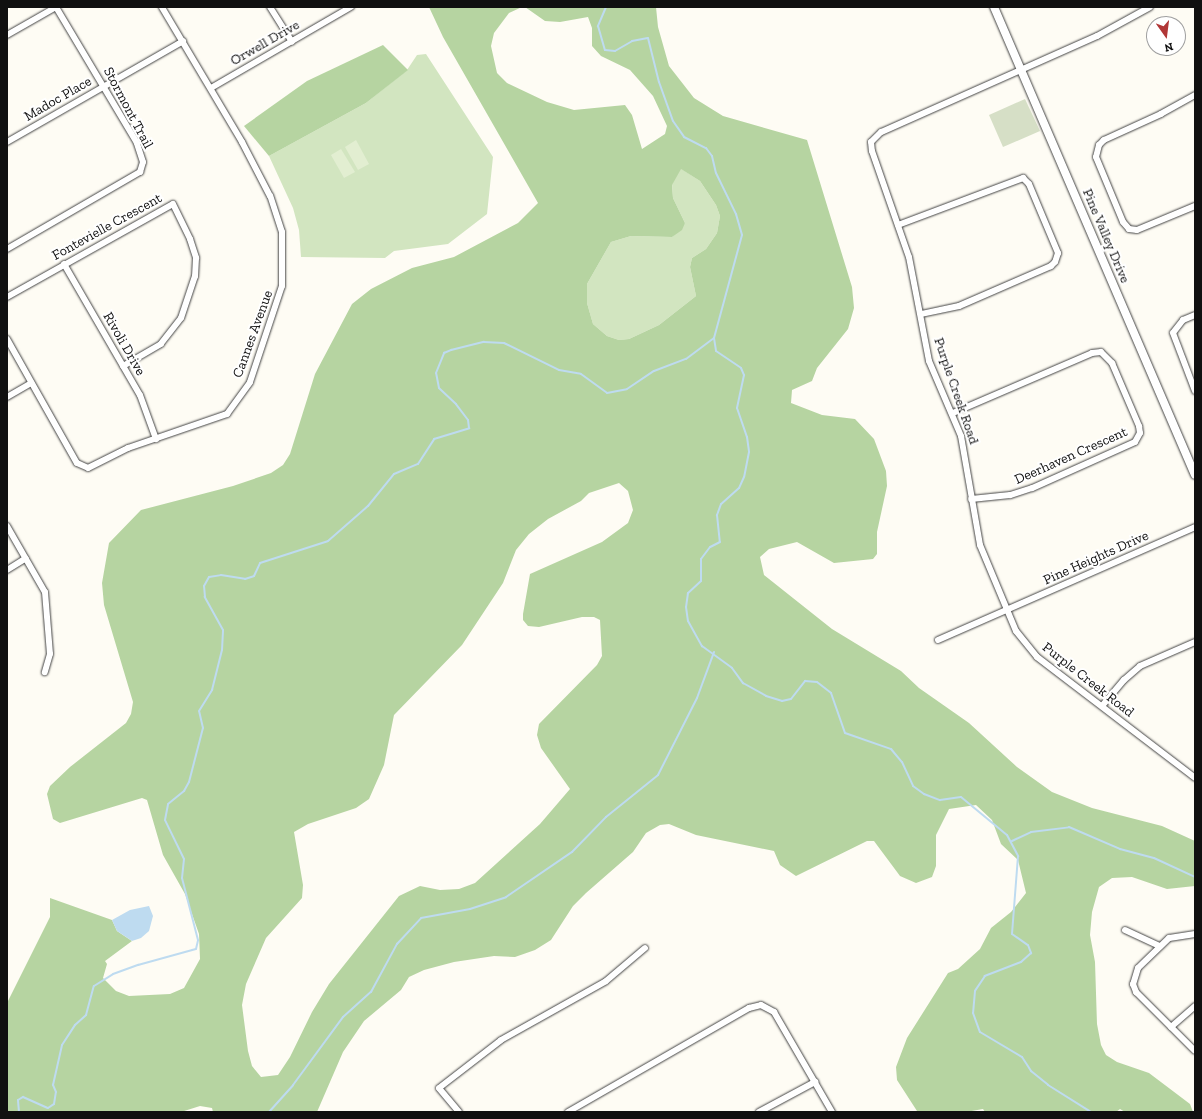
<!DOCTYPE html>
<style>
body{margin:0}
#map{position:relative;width:1202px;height:1119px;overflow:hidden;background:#fefcf4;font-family:"Zilla Slab",serif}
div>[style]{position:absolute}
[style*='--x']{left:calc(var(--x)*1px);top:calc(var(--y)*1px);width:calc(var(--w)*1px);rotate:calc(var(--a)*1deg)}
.green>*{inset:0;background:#d2e5c0}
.forest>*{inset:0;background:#b6d4a1}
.cemetery>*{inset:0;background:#d6dfc6}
.pitch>*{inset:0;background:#e2eed1}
.water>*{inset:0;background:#bedbf0}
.stream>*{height:2px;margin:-1px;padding:0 1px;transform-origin:1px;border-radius:1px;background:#bedbf0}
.roads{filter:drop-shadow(0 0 1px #434343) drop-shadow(0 0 1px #434343)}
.minor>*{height:6px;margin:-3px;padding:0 3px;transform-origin:3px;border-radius:3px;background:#fff}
.tertiary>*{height:8px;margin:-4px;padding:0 4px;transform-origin:4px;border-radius:4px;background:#fff}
span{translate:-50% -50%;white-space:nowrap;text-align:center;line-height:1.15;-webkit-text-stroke:4px #fff;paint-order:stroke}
.street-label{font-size:14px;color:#101010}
.frame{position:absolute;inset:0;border:8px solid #101010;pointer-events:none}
.north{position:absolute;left:1146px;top:16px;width:40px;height:40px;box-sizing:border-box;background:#fff;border:1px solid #9f9f9f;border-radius:50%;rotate:166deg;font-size:11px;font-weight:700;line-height:16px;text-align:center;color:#101010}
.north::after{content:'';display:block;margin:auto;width:14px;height:18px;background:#b13737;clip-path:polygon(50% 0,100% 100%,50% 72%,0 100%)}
</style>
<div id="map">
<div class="green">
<i style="clip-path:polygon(426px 54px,493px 157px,487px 214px,448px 244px,394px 251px,385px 258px,301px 257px,299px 230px,293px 208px,269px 156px,366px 103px,407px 70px,417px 55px)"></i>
<i style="clip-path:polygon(680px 168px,700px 181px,716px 205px,720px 216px,717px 233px,706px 249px,692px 258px,690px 267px,696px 296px,659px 325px,629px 339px,619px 340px,607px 336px,593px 324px,587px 303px,587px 284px,611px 242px,631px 236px,672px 237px,685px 223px,673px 198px,672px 184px)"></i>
</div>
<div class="forest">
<i style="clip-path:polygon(evenodd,429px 7px,522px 7px,509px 13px,494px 33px,491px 46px,497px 73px,507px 83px,547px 102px,574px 110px,625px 105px,632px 115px,642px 149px,665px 134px,667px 126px,653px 96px,630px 70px,601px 56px,592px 46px,592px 28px,588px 17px,560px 22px,545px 21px,525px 7px,656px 7px,658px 27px,669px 66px,694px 98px,723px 116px,807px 140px,852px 287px,854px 308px,848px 329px,817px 368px,812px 381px,792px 390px,791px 403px,822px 415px,855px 419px,874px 439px,886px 471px,887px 486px,877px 532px,877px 554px,873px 559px,834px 563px,797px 542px,769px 549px,760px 557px,764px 575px,832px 629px,901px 671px,919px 688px,969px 723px,1017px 767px,1052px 792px,1092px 808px,1162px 826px,1195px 841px,1195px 886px,1167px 889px,1132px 877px,1112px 878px,1099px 887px,1092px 912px,1090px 935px,1095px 962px,1097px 1024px,1101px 1045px,1106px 1055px,1117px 1062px,1149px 1073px,1190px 1104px,1193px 1112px,1125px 1112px,1120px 1109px,1116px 1112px,985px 1112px,983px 1109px,966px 1112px,917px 1111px,897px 1080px,896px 1067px,907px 1038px,948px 973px,958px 969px,980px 949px,991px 928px,1011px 912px,1026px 893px,1018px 860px,1001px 844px,992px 820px,976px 805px,949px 809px,936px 835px,936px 866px,932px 877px,916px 883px,900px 876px,874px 841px,867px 841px,796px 876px,780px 865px,774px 851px,696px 835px,669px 824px,660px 825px,646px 833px,633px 852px,586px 893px,573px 906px,551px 940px,535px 950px,515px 957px,494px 956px,454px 962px,424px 970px,409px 977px,401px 990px,364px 1021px,343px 1052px,317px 1112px,213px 1112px,212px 1108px,200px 1106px,181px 1112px,7px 1112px,7px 1003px,50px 917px,50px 898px,112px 920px,117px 931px,132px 941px,105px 961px,107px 964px,103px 978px,116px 991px,129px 996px,170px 994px,184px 988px,200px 959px,199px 934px,185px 894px,163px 855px,147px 800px,142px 798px,60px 823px,53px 819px,47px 794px,50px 786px,70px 767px,126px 723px,131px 714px,133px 702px,104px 605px,102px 583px,109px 543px,141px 510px,233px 486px,271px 473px,283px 465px,290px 454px,315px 374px,352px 304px,371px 289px,412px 268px,454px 257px,518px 223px,538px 203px,443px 37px,429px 7px,681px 169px,700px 181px,716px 205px,720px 216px,717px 233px,706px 249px,692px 258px,690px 267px,696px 296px,659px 325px,629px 339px,619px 340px,607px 336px,593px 324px,587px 303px,587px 284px,611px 242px,631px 236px,672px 237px,682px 230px,685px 223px,673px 198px,672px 185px,681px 169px,429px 7px,619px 483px,628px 491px,633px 510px,628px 523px,602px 542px,530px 574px,523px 614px,523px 620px,528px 626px,539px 627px,582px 617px,594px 617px,600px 620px,602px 656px,597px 665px,539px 724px,537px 735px,541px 748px,570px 789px,540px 824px,475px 883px,459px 889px,440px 890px,420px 886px,399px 896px,329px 984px,312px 1012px,290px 1057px,278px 1075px,261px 1077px,252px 1066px,248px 1051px,242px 1005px,246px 984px,266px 938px,302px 898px,303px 885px,294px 832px,308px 824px,356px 808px,369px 799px,384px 765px,394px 715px,462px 645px,503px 583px,516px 550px,529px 534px,548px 519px,581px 501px,589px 493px,619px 483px)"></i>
<i style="clip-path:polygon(383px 45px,408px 70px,366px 103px,269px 156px,244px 126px,307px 81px)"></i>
</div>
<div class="cemetery">
<i style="clip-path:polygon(1025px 99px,1040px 131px,1003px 147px,989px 115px)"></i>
</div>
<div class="pitch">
<i style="clip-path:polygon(356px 140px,369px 164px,358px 170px,345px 147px)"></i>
<i style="clip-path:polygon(341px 149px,355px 172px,344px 178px,331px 155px)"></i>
</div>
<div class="water">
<i style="clip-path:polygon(149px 906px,153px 916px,149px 931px,141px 938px,132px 941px,117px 931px,112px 920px,130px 910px)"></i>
</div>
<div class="stream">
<i style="--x:606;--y:7;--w:21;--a:113"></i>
<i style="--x:598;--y:26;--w:25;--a:74"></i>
<i style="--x:605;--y:50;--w:10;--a:6"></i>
<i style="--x:615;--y:51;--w:20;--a:-30"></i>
<i style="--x:632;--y:41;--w:16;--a:-11"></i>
<i style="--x:648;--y:38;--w:45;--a:76"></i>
<i style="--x:659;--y:82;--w:41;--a:70.3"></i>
<i style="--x:673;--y:121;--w:19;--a:55"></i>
<i style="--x:684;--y:137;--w:25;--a:27"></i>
<i style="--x:706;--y:148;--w:10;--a:53"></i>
<i style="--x:712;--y:156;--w:17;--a:77"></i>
<i style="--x:716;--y:173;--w:46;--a:64"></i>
<i style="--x:736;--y:214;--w:22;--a:74"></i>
<i style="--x:742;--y:235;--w:107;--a:105.2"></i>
<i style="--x:714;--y:338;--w:13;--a:81"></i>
<i style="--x:716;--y:351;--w:30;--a:34"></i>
<i style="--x:741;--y:368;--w:8;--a:67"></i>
<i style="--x:744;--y:375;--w:34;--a:102"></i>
<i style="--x:737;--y:408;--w:31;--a:71"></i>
<i style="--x:747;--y:437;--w:15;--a:82"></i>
<i style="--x:749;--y:452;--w:25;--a:101"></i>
<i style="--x:744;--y:477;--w:12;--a:114"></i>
<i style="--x:739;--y:488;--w:24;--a:138"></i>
<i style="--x:721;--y:504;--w:12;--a:110"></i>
<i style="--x:717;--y:515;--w:27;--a:84"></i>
<i style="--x:720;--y:542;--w:11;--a:153"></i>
<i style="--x:710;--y:547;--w:15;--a:127"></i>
<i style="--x:701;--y:559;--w:22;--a:90"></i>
<i style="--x:701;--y:581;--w:18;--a:137"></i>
<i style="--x:688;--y:593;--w:14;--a:98"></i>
<i style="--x:686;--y:607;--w:14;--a:82"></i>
<i style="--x:688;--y:621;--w:29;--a:61"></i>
<i style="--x:702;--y:646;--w:37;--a:36"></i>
<i style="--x:732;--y:668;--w:19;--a:54"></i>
<i style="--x:743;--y:683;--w:26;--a:29"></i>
<i style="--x:766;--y:696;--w:17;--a:17"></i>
<i style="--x:782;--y:701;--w:9;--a:-13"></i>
<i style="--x:791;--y:699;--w:23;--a:-52"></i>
<i style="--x:805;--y:681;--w:12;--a:5"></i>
<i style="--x:817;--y:682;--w:18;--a:38"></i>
<i style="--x:831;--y:693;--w:42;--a:70.7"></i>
<i style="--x:845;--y:733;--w:49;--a:19.2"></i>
<i style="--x:891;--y:749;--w:17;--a:50"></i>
<i style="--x:902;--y:762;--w:26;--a:65"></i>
<i style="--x:913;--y:786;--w:14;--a:36"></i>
<i style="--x:924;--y:794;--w:17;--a:21"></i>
<i style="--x:940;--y:800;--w:21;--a:-8"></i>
<i style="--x:961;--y:797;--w:60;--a:39.6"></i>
<i style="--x:1007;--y:835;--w:24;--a:62"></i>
<i style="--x:1018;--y:856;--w:78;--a:94.4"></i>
<i style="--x:1012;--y:934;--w:19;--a:35"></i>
<i style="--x:1028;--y:945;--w:9;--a:69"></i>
<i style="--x:1031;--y:953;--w:13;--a:138"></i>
<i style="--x:1021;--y:962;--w:39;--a:159"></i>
<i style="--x:985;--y:976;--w:18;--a:124"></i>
<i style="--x:975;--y:991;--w:22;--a:95"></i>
<i style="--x:973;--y:1013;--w:20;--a:70"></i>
<i style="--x:980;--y:1032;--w:49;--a:30.8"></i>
<i style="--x:1022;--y:1057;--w:17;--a:57"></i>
<i style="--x:1031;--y:1071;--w:22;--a:39"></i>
<i style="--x:1048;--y:1085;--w:51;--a:32.1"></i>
<i style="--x:1012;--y:841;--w:21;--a:-25"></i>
<i style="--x:1031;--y:832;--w:38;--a:-7"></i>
<i style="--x:1069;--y:827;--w:56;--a:23.3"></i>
<i style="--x:1120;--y:849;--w:35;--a:15"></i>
<i style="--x:1154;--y:858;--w:45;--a:24.9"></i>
<i style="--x:19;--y:1112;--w:12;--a:-95"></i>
<i style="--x:18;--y:1100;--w:6;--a:-31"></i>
<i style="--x:23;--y:1097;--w:27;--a:24"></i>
<i style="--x:48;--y:1108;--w:7;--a:-34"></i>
<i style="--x:54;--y:1104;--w:12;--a:-81"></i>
<i style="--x:56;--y:1092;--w:8;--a:-113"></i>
<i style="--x:53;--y:1085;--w:41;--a:-77.3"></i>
<i style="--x:62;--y:1045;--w:24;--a:-57"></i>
<i style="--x:75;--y:1025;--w:15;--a:-42"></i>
<i style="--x:86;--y:1015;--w:30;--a:-75"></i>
<i style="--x:94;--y:986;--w:22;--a:-32"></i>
<i style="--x:113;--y:974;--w:27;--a:-20"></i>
<i style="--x:138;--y:965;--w:60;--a:-15.4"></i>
<i style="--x:196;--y:949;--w:9;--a:-77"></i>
<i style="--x:198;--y:940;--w:64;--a:-104.5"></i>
<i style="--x:182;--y:878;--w:19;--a:-84"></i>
<i style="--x:184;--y:859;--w:43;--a:-116"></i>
<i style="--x:165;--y:820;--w:16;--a:-79"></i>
<i style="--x:168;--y:804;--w:21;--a:-39"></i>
<i style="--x:184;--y:791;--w:10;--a:-61"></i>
<i style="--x:189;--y:782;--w:56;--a:-75.5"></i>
<i style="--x:203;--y:728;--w:17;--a:-103"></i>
<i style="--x:199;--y:711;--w:25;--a:-58"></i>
<i style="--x:212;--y:690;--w:41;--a:-76"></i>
<i style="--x:222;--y:650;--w:20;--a:-87"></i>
<i style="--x:223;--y:630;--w:38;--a:-119"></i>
<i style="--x:205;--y:597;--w:11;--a:-95"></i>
<i style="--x:204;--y:586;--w:10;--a:-61"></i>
<i style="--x:209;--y:577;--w:12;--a:-9"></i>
<i style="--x:221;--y:575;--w:24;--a:9"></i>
<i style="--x:245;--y:579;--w:9;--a:-18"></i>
<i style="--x:254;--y:576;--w:14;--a:-65"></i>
<i style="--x:260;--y:563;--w:71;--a:-17.9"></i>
<i style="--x:328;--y:541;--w:53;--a:-41.2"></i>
<i style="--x:368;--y:506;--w:41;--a:-50.9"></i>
<i style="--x:394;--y:474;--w:26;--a:-23"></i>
<i style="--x:418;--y:464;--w:30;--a:-57"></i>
<i style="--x:434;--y:439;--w:37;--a:-17"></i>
<i style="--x:469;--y:428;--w:8;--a:-97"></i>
<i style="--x:468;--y:420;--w:20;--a:-127"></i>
<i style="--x:456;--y:404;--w:23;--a:-137"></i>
<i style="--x:439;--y:388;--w:15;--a:-101"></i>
<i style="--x:436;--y:373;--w:22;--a:-68"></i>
<i style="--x:444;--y:353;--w:8;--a:-23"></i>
<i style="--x:451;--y:350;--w:34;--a:-14"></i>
<i style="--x:484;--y:342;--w:20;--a:3"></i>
<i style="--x:504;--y:343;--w:61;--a:26.1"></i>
<i style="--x:559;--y:370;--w:22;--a:10"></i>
<i style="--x:581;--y:374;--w:32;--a:36"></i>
<i style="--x:607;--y:393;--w:20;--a:-11"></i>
<i style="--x:627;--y:389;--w:32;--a:-34"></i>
<i style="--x:654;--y:371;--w:34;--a:-21"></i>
<i style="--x:686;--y:359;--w:35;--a:-37"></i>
<i style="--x:269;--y:1112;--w:36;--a:-48"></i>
<i style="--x:293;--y:1085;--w:84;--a:-53.7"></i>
<i style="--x:343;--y:1017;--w:38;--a:-42"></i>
<i style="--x:371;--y:992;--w:55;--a:-61.6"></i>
<i style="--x:397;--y:944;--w:35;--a:-47"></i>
<i style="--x:421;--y:918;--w:50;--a:-10.4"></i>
<i style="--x:470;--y:909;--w:38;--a:-18"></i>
<i style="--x:506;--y:897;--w:80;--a:-34.3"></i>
<i style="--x:572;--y:852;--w:49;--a:-45.8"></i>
<i style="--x:606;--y:817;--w:67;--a:-38.9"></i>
<i style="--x:658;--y:775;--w:86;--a:-63.1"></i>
<i style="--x:697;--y:698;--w:49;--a:-69.7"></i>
</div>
<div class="roads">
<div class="minor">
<i style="--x:270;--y:7;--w:41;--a:57.8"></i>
<i style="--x:1150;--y:7;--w:60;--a:151.3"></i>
<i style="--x:1097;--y:36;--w:236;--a:156"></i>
<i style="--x:881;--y:132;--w:14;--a:135"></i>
<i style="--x:871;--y:142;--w:9;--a:84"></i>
<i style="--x:872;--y:151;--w:112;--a:70.8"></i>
<i style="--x:909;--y:257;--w:106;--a:79.1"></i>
<i style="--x:929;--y:361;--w:82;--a:66.9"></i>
<i style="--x:961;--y:436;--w:111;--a:80.1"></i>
<i style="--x:980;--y:545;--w:93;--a:67.3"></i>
<i style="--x:1016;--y:631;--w:33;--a:51"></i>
<i style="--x:1037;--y:657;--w:199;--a:37.4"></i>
<i style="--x:7;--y:35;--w:56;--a:-29.7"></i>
<i style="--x:211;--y:88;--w:162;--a:-30.1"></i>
<i style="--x:1195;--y:95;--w:39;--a:151"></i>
<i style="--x:1161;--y:114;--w:63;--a:155.5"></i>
<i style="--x:1104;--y:140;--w:7;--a:135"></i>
<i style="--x:1099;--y:145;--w:12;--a:104"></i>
<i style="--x:1096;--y:157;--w:70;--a:67.4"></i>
<i style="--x:1123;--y:222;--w:9;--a:49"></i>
<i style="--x:1129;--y:229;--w:8;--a:7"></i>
<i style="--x:1137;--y:230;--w:63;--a:-22.5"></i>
<i style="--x:7;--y:142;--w:203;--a:-29.8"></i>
<i style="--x:898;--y:225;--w:134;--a:-20.6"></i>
<i style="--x:1023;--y:178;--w:8;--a:45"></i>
<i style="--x:1029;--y:184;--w:75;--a:67.2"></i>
<i style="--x:1058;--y:253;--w:9;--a:108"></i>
<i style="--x:1055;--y:262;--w:6;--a:135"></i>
<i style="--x:1051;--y:266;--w:100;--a:156.5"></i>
<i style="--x:959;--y:306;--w:38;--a:168"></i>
<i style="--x:7;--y:249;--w:154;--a:-30.1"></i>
<i style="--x:140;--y:172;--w:10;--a:-73"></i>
<i style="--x:143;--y:162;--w:20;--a:-108"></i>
<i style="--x:137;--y:143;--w:158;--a:-120.8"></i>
<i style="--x:64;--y:264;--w:151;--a:59.9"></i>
<i style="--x:140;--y:395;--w:47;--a:70"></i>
<i style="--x:7;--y:297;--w:190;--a:-29.3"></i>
<i style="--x:173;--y:204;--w:39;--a:64"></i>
<i style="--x:190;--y:239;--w:20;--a:72"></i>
<i style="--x:196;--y:258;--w:18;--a:93"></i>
<i style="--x:195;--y:276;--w:44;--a:108.4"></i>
<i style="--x:181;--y:318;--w:33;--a:128"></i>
<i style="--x:161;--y:344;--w:44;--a:149.9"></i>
<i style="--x:1195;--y:315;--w:13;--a:157"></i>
<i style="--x:1183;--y:320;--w:16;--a:128"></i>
<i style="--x:1173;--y:333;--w:62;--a:69.2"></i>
<i style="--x:7;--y:339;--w:142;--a:60.6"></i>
<i style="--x:77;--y:463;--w:12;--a:24"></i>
<i style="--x:88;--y:468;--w:45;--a:-26.6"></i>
<i style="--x:128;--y:448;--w:105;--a:-19"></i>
<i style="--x:227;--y:414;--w:39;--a:-54"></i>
<i style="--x:250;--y:382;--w:101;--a:-71.6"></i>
<i style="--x:282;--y:286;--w:54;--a:-90"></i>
<i style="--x:282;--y:232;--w:38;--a:-108"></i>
<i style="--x:270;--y:196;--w:61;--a:-117.4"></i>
<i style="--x:242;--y:142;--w:157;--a:-120.7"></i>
<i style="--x:7;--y:397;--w:28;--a:-30"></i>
<i style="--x:953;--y:413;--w:151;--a:-23.3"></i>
<i style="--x:1092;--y:353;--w:9;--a:-6"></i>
<i style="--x:1101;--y:352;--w:16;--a:45"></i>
<i style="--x:1112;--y:363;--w:69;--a:66.8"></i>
<i style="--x:1139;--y:426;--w:7;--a:82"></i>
<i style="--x:1140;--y:433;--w:10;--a:119"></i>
<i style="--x:1135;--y:442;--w:113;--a:155.9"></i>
<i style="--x:1032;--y:488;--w:23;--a:162"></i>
<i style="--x:1010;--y:495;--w:39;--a:174"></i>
<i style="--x:7;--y:526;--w:76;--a:60.1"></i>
<i style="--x:45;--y:592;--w:62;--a:85.4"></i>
<i style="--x:50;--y:654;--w:19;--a:106"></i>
<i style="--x:7;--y:570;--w:22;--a:-32"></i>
<i style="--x:938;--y:640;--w:281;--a:-23.7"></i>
<i style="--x:1102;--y:706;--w:34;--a:-50"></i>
<i style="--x:1124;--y:680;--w:21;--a:-41"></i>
<i style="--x:1140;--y:666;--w:60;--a:-23.6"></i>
<i style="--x:1125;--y:930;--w:38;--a:25"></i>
<i style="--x:1195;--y:934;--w:26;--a:171"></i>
<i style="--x:1169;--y:938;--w:43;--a:135.9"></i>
<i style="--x:1138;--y:968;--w:17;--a:107"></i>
<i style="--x:1133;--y:984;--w:9;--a:69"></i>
<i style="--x:1136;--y:992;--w:83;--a:45"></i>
<i style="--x:1171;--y:1027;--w:32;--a:-41"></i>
<i style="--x:459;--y:1112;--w:31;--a:-130"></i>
<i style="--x:439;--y:1088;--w:78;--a:-37.7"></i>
<i style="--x:501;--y:1040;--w:120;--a:-29.3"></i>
<i style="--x:606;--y:981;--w:51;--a:-40.2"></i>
<i style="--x:568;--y:1112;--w:209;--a:-29.9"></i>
<i style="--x:749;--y:1008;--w:12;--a:-14"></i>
<i style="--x:761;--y:1005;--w:15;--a:28"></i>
<i style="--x:774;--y:1012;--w:116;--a:59.9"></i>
<i style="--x:759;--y:1112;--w:64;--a:-28.2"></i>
</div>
<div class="tertiary">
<i style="--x:994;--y:7;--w:509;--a:66.76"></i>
</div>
</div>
<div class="street-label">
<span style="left:265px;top:43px;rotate:-30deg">Orwell Drive</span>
<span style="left:58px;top:99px;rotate:-30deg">Madoc Place</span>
<span style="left:128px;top:108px;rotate:62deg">Stormont Trail</span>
<span style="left:107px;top:227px;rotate:-29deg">Fontevielle Crescent</span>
<span style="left:1106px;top:236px;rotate:67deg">Pine Valley Drive</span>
<span style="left:253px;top:334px;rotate:-70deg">Cannes Avenue</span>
<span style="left:124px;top:344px;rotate:60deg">Rivoli Drive</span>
<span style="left:956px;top:391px;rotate:71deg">Purple Creek Road</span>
<span style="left:1071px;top:456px;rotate:-24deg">Deerhaven Crescent</span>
<span style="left:1096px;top:558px;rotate:-24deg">Pine Heights Drive</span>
<span style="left:1088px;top:680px;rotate:38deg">Purple Creek Road</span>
</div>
<div class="frame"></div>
<div class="north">N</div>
</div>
